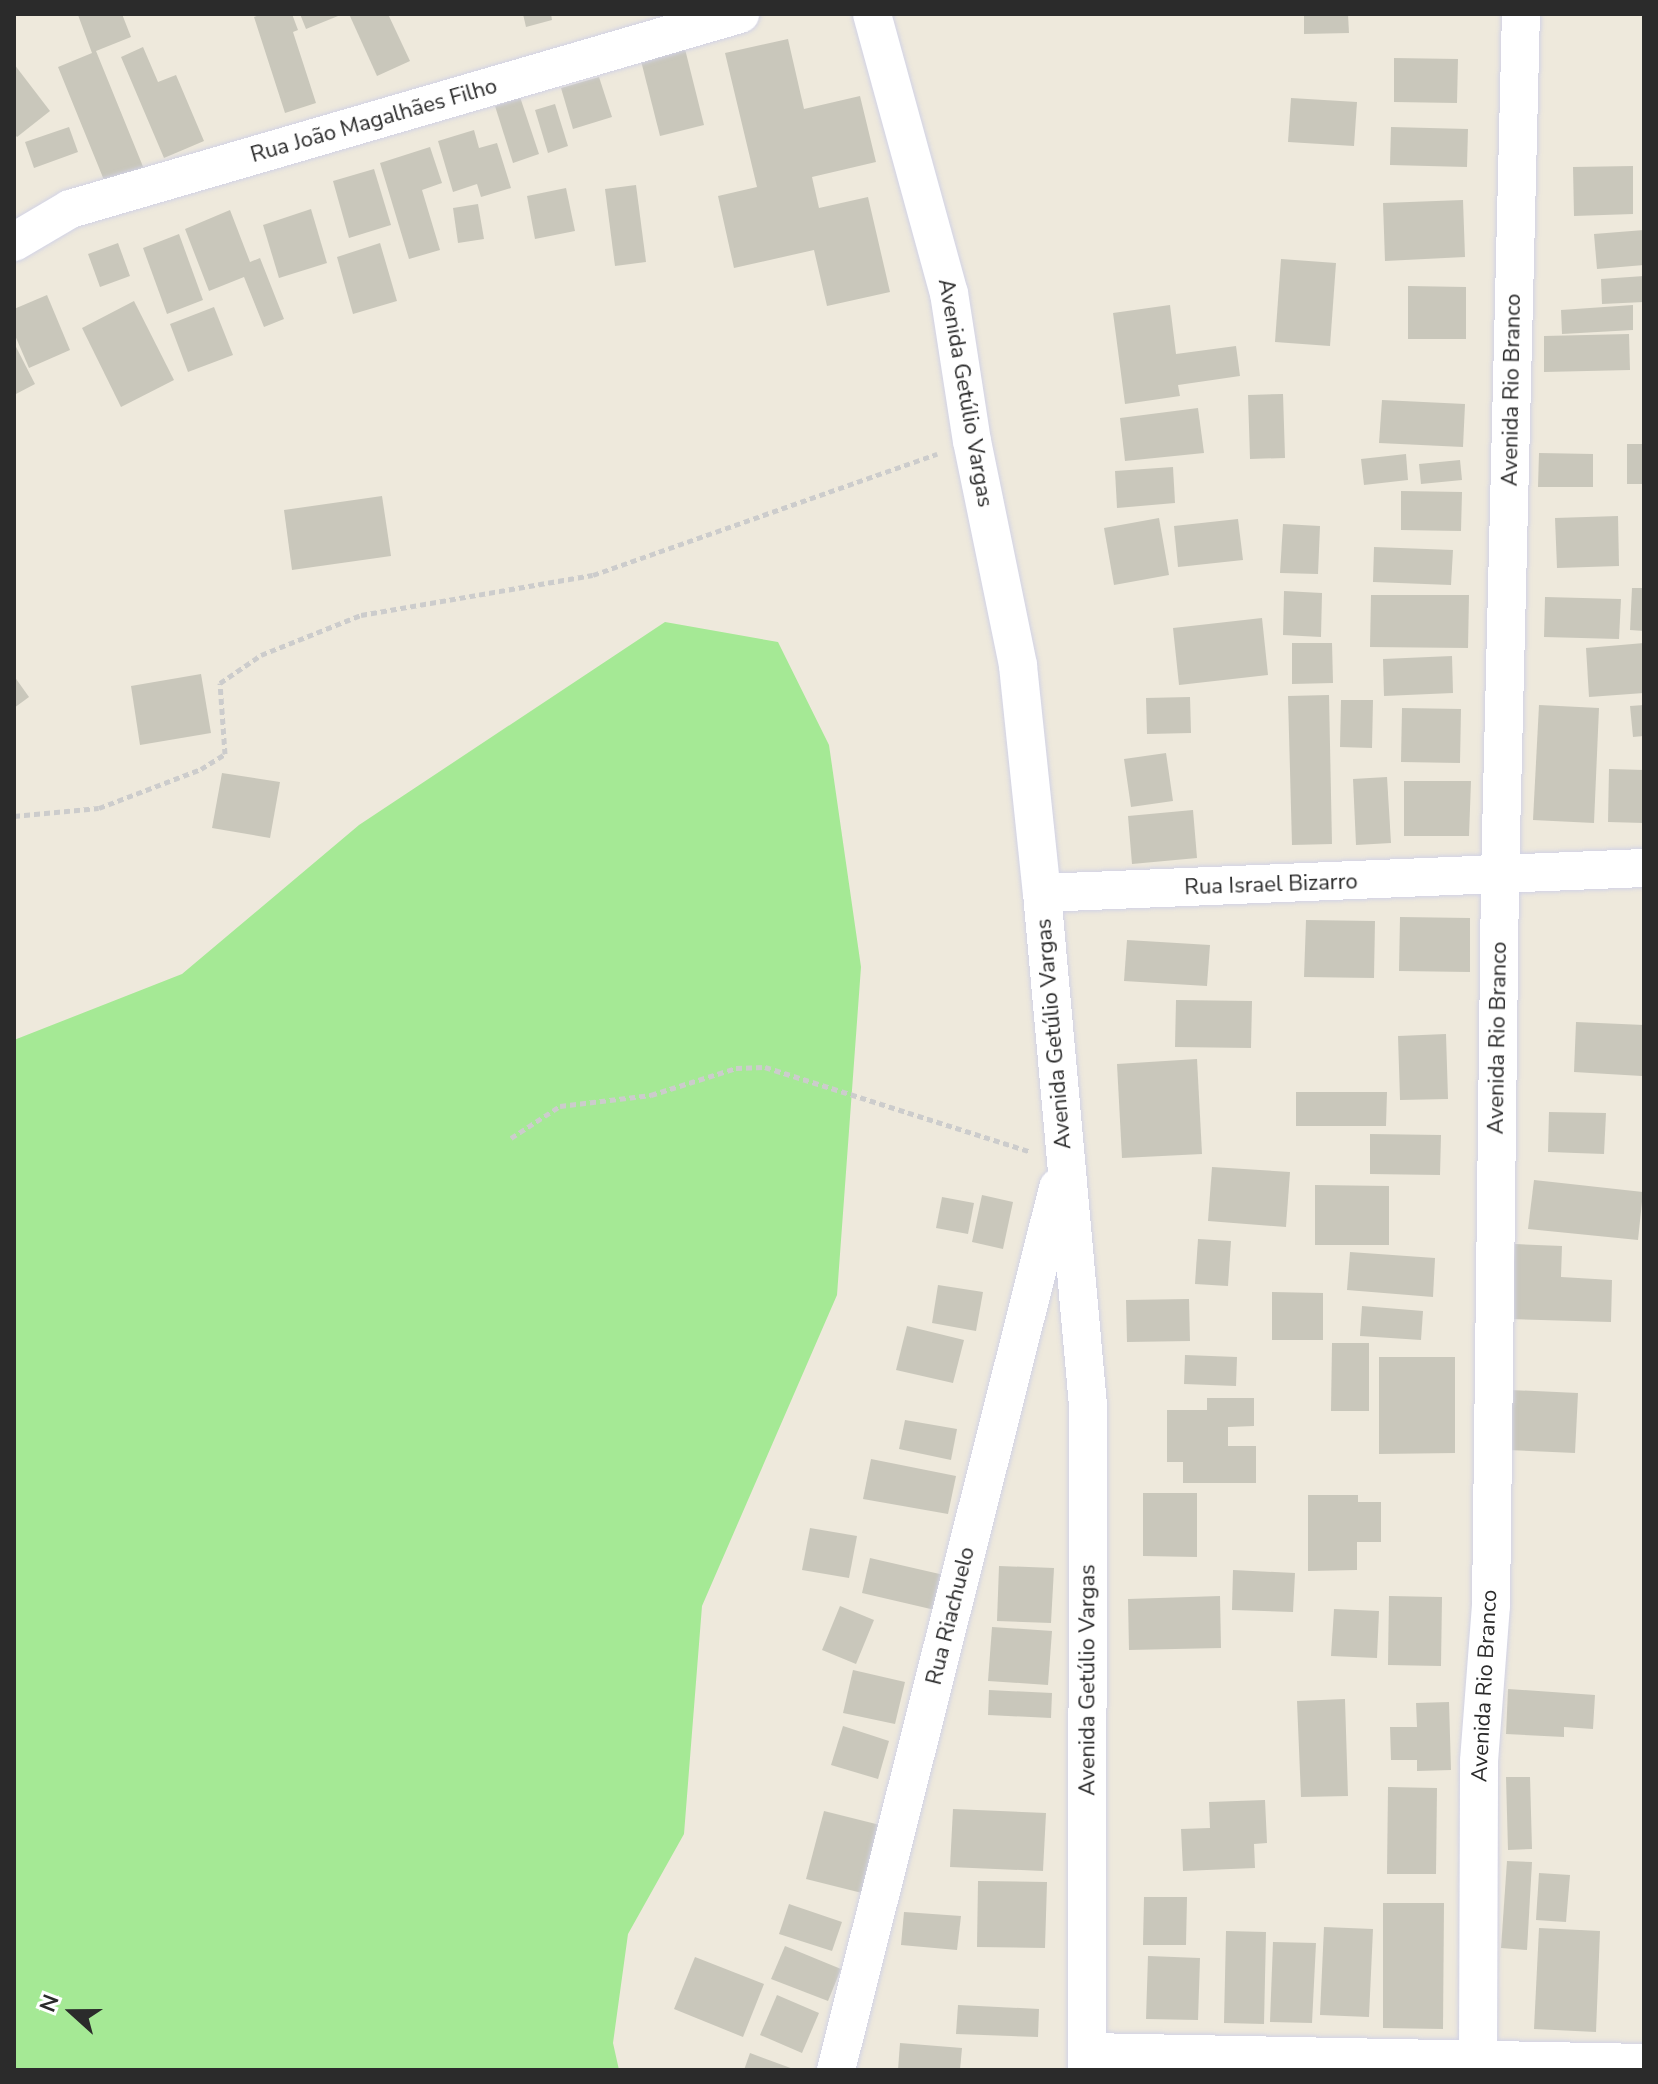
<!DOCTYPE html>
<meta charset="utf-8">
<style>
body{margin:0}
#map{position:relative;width:1658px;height:2084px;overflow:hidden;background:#eee9dc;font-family:"Nunito Sans",sans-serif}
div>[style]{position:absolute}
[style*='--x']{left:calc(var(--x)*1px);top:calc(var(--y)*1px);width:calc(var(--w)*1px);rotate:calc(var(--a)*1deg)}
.green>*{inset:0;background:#a5e995}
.building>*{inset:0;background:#c9c7bb}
.path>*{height:5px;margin-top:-2.5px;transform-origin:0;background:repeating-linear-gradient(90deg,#ccc 0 6px,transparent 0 10px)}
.roads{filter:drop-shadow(0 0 2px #d1d2e5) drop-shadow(0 0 2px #d1d2e5)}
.minor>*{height:38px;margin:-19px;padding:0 19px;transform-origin:19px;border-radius:19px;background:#fff}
span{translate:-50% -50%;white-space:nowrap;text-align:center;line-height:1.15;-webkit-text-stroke:8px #fff;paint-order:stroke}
.street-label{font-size:22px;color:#2b2b2b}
.frame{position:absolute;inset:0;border:16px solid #2b2b2b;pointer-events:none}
.north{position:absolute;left:32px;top:1972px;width:80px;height:80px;-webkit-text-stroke:6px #fff;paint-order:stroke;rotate:291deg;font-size:22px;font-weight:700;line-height:32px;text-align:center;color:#2b2b2b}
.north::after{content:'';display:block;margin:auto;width:28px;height:36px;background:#2b2b2b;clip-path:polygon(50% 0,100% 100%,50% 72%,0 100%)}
</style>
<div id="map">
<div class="green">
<i style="clip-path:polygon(665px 622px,778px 642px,829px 745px,861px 967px,837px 1295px,702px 1606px,684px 1834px,628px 1934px,613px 2043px,619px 2070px,14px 2070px,14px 1040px,182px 974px,359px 825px)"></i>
</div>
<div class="building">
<i style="clip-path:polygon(122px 14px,131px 37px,96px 51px,144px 169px,106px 185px,58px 67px,92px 53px,78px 15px)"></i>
<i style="clip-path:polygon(262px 14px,292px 14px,298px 30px,293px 32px,316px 103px,285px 113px,254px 17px)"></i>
<i style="clip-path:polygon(300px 14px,343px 14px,306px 29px)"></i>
<i style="clip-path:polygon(349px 14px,388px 14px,410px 61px,377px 76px)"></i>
<i style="clip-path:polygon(523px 14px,551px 14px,552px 20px,526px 27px)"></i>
<i style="clip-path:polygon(1304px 14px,1348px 14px,1349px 33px,1304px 34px)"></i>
<i style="clip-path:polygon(788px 39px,804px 109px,860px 96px,876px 162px,812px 177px,819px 208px,868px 197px,890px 292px,827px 306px,814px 250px,734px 268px,718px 196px,757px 187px,725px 53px)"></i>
<i style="clip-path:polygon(683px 41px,704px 125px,660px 136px,639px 53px)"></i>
<i style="clip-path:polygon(143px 47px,158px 82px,176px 75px,204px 141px,164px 158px,121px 57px)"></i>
<i style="clip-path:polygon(1394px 58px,1458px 59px,1457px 103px,1394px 102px)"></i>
<i style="clip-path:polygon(14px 64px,50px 111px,17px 137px,14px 134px)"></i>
<i style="clip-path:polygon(599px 77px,612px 117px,573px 129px,561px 88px)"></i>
<i style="clip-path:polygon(520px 97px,539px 154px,513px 163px,495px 106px)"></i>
<i style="clip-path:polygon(1291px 98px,1357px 102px,1354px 146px,1288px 142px)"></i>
<i style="clip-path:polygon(555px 104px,568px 146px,548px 153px,535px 110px)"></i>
<i style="clip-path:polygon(69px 127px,78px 152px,34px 168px,25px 142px)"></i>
<i style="clip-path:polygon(1391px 127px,1468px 129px,1467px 167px,1390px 165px)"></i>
<i style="clip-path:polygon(474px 130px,479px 148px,497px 143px,511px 188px,481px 197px,477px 184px,453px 192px,438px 141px)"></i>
<i style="clip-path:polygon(430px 147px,442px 183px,422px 190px,440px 250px,409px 259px,380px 163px)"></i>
<i style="clip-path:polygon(1633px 166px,1633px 214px,1574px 216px,1573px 167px)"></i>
<i style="clip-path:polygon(374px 169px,391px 225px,349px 238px,333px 181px)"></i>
<i style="clip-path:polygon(636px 185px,646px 262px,615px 266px,605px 189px)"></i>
<i style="clip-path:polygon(566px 188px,575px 231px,535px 239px,527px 196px)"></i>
<i style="clip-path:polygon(1463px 200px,1465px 257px,1385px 261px,1383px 203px)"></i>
<i style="clip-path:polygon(478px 204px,484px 239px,458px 243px,453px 208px)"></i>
<i style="clip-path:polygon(311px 209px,327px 263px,279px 278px,263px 225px)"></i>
<i style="clip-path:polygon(230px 210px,250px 262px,260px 258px,284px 319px,264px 327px,244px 277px,209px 291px,185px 229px)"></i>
<i style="clip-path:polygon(1644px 230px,1644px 265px,1597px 269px,1594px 234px)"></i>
<i style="clip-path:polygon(179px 234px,203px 300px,167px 314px,143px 248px)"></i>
<i style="clip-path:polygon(118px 243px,130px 276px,100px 287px,88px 254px)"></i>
<i style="clip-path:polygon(380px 243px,397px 301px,353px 314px,337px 257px)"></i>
<i style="clip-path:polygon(1281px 259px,1336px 263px,1330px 346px,1275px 342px)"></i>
<i style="clip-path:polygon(1644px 276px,1644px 302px,1602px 304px,1601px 279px)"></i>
<i style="clip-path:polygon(1408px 286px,1466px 287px,1466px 339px,1408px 339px)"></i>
<i style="clip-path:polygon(47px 295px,70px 350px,29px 368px,14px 333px,14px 309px)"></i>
<i style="clip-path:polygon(134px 301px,174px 380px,121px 407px,82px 328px)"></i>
<i style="clip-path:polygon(1170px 305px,1176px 354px,1236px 346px,1240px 376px,1178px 385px,1180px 396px,1125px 404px,1113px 313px)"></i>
<i style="clip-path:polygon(1633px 305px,1633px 330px,1562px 334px,1561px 310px)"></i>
<i style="clip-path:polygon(214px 307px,233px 355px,188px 372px,170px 324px)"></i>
<i style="clip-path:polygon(1629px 334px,1630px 370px,1544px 372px,1544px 336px)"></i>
<i style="clip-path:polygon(14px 343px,35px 384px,14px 395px)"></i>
<i style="clip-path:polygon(1283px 394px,1285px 458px,1250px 459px,1248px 395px)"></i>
<i style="clip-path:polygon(1382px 400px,1465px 404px,1463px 447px,1379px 443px)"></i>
<i style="clip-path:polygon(1198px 408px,1204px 453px,1125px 461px,1120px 418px)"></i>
<i style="clip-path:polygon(1627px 444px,1644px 444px,1644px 484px,1627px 484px)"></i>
<i style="clip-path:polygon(1539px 453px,1593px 454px,1593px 487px,1538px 487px)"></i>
<i style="clip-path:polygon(1406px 454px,1408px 480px,1364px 485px,1361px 459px)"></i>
<i style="clip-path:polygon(1460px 460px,1462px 480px,1421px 484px,1419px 464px)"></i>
<i style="clip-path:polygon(1173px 467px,1175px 503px,1117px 508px,1115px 471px)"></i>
<i style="clip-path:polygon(1401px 491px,1462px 492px,1461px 531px,1401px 530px)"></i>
<i style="clip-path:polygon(382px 496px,391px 556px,292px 570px,284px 510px)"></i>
<i style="clip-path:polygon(1618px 516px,1619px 566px,1557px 568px,1555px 518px)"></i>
<i style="clip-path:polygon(1159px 518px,1169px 575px,1114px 585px,1104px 528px)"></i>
<i style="clip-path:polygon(1238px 519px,1243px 560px,1178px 567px,1174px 526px)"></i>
<i style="clip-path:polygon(1283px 524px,1320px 526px,1318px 574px,1280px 573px)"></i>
<i style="clip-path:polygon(1374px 547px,1453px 550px,1451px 585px,1373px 582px)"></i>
<i style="clip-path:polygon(1632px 588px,1644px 588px,1644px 631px,1630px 630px)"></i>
<i style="clip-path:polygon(1284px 591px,1322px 593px,1321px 637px,1283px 635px)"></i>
<i style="clip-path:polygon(1371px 595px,1469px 595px,1468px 648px,1370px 647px)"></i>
<i style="clip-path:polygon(1545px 597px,1621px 599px,1619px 639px,1544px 637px)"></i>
<i style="clip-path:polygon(1262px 618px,1268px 675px,1179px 685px,1173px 628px)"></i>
<i style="clip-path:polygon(1292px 643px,1332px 643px,1333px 683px,1292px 684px)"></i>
<i style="clip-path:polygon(1644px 643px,1644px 693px,1589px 697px,1586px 648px)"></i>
<i style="clip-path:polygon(1452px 656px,1453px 693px,1384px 696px,1383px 659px)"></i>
<i style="clip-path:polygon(201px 674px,211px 733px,140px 745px,131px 686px)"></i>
<i style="clip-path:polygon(14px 676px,29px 697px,14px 708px)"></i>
<i style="clip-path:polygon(1329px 695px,1332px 844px,1292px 845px,1288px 696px)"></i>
<i style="clip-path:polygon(1190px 697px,1191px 733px,1147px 734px,1146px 698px)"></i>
<i style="clip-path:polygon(1341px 700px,1373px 700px,1372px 748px,1340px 747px)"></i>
<i style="clip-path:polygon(1539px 705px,1599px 708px,1594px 823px,1533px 820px)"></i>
<i style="clip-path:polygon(1644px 705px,1644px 736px,1633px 737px,1630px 706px)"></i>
<i style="clip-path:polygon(1402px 708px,1461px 709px,1460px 763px,1401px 762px)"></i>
<i style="clip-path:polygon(1166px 753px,1173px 801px,1131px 807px,1124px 759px)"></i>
<i style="clip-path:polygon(1609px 769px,1644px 770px,1644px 823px,1608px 822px)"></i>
<i style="clip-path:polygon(222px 773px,280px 782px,270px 838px,212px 828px)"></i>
<i style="clip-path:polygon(1387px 777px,1391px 843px,1356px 845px,1353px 779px)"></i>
<i style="clip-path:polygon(1404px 781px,1471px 781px,1469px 836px,1404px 836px)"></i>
<i style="clip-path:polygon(1193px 810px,1197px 858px,1132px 864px,1128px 816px)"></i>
<i style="clip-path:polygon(1400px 917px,1470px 918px,1470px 972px,1399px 971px)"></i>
<i style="clip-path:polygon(1306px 920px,1375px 921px,1374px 978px,1304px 977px)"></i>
<i style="clip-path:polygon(1127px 940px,1210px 945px,1207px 986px,1124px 981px)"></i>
<i style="clip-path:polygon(1176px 1000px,1252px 1001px,1251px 1048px,1175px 1047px)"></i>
<i style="clip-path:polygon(1576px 1022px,1644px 1025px,1642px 1076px,1574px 1072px)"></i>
<i style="clip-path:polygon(1446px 1034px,1448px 1099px,1400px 1100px,1398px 1036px)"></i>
<i style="clip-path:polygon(1197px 1059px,1202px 1154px,1122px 1158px,1117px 1064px)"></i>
<i style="clip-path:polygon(1296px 1092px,1387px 1092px,1386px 1126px,1296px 1126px)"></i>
<i style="clip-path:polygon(1549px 1112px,1606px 1113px,1604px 1154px,1548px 1152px)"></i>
<i style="clip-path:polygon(1370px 1134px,1441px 1135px,1440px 1175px,1370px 1174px)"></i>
<i style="clip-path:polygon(1212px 1167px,1290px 1172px,1286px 1227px,1208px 1221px)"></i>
<i style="clip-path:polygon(1534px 1180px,1643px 1192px,1638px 1240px,1528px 1229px)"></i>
<i style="clip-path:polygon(1315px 1185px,1389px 1186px,1389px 1245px,1315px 1245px)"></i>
<i style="clip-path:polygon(982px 1195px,1013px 1202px,1003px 1249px,972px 1242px)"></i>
<i style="clip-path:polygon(942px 1197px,974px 1203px,968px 1234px,936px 1228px)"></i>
<i style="clip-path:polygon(1198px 1239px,1231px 1241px,1228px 1286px,1195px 1284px)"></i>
<i style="clip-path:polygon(1515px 1244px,1562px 1246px,1561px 1277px,1612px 1280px,1611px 1322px,1511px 1319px)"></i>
<i style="clip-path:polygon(1350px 1252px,1435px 1258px,1433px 1297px,1347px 1290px)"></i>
<i style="clip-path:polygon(938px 1285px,983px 1292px,976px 1331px,932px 1323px)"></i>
<i style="clip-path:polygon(1272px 1292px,1323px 1293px,1323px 1340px,1272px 1340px)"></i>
<i style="clip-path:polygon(1189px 1299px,1190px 1341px,1127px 1342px,1126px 1300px)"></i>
<i style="clip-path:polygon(1362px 1306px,1423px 1311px,1421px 1340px,1360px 1336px)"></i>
<i style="clip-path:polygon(907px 1326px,964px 1340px,953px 1383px,896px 1370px)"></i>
<i style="clip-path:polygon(1332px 1343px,1369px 1343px,1369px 1411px,1331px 1411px)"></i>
<i style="clip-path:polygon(1185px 1355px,1237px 1357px,1236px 1386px,1184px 1384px)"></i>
<i style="clip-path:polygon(1379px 1357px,1455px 1357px,1455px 1453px,1379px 1454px)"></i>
<i style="clip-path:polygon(1510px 1390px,1578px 1393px,1575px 1453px,1507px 1450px)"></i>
<i style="clip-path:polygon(1207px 1398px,1254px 1398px,1254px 1426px,1228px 1427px,1228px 1446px,1256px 1446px,1256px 1483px,1183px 1483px,1183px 1462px,1167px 1462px,1167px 1410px,1207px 1410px)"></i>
<i style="clip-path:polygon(905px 1420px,957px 1429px,951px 1460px,899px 1449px)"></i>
<i style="clip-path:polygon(871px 1459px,956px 1476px,948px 1514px,863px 1499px)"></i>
<i style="clip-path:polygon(1143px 1493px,1197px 1493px,1197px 1557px,1143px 1556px)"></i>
<i style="clip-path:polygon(1308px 1495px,1358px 1495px,1358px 1502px,1381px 1502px,1381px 1542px,1357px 1542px,1357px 1570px,1308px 1571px)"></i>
<i style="clip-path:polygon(810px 1528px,857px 1536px,849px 1578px,802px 1570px)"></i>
<i style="clip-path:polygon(870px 1558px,944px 1575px,935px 1610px,862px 1593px)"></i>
<i style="clip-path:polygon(999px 1566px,1054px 1568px,1051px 1623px,997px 1621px)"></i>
<i style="clip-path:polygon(1233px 1570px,1295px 1573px,1293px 1612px,1232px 1610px)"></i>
<i style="clip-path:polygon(1220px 1596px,1221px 1648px,1129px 1650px,1128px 1599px)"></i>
<i style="clip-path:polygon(1389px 1596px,1442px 1597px,1441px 1666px,1388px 1665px)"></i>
<i style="clip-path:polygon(840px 1606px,874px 1620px,856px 1664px,822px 1650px)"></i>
<i style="clip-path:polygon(1334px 1609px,1379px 1611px,1377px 1658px,1331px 1656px)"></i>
<i style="clip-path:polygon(992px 1627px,1052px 1631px,1048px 1685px,988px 1681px)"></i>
<i style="clip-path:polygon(853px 1670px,905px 1682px,895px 1724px,843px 1713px)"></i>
<i style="clip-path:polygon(1508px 1689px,1595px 1695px,1593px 1729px,1564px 1727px,1564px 1737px,1506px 1734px)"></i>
<i style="clip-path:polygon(989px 1690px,1052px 1693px,1051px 1718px,988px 1715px)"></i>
<i style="clip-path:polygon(1345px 1699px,1348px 1796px,1301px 1797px,1297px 1701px)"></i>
<i style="clip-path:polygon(1449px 1702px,1451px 1770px,1417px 1771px,1417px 1760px,1391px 1760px,1390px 1727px,1417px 1727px,1416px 1703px)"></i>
<i style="clip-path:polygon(843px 1726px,889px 1741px,878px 1779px,831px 1765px)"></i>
<i style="clip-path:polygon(1506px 1777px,1530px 1777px,1532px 1849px,1508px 1850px)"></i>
<i style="clip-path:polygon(1388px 1787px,1437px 1788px,1436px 1874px,1387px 1874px)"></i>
<i style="clip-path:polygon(1265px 1800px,1267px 1843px,1254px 1844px,1255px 1868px,1183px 1871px,1181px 1829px,1210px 1828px,1209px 1802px)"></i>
<i style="clip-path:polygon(953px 1809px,1046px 1813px,1043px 1871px,950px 1867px)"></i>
<i style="clip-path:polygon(824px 1811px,884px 1826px,866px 1894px,806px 1879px)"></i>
<i style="clip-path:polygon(1507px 1861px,1532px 1862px,1527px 1950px,1501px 1948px)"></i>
<i style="clip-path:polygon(1539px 1873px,1570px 1875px,1566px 1922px,1536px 1920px)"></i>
<i style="clip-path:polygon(978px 1881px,1047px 1882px,1045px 1948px,977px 1947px)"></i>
<i style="clip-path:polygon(1144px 1897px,1187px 1897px,1186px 1945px,1143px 1945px)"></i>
<i style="clip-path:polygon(1383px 1903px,1444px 1903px,1443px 2029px,1383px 2028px)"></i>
<i style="clip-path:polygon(789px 1904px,842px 1922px,832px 1951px,779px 1934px)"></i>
<i style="clip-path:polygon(904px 1912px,961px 1916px,957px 1950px,901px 1945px)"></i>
<i style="clip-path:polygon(1324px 1927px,1373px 1929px,1369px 2017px,1320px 2015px)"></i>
<i style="clip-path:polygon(1539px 1928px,1600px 1931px,1596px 2032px,1534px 2029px)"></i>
<i style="clip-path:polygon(1226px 1931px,1266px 1932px,1264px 2024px,1224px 2023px)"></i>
<i style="clip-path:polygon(1273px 1942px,1316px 1943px,1312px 2023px,1270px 2022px)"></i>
<i style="clip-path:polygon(785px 1946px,841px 1969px,828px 2001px,771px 1979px)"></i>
<i style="clip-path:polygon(1148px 1956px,1200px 1958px,1198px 2020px,1146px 2019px)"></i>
<i style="clip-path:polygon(695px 1957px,764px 1984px,743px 2037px,674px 2009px)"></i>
<i style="clip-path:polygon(777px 1995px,819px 2013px,802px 2053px,760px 2035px)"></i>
<i style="clip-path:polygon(958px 2005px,1039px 2009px,1038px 2037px,956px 2034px)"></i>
<i style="clip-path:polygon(900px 2043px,962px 2048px,960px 2070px,898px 2070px)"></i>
<i style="clip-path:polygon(750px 2053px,796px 2070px,744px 2070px)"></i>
</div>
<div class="path">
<i style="--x:14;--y:816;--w:85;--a:-5.4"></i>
<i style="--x:99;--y:808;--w:109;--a:-20.9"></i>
<i style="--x:201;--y:769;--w:28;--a:-32"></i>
<i style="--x:225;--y:754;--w:71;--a:-94"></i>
<i style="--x:220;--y:683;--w:50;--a:-34.3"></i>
<i style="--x:261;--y:655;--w:108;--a:-21.8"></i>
<i style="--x:361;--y:615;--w:235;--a:-9.8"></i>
<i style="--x:593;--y:575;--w:365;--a:-19.4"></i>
<i style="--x:511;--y:1138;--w:59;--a:-33.1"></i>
<i style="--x:560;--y:1106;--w:92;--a:-6.9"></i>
<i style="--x:651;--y:1095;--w:89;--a:-17.6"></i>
<i style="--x:736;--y:1068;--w:29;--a:-2"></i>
<i style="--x:765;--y:1067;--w:277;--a:17.7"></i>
</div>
<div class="roads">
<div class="minor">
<i style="--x:872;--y:14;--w:289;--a:74.6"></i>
<i style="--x:949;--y:293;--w:150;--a:81.2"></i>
<i style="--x:972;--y:441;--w:230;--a:78.4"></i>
<i style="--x:1018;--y:666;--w:228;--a:84"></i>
<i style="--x:1042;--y:893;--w:514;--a:84.87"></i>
<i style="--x:1088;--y:1405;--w:665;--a:90.09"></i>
<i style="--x:14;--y:242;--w:65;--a:-30.5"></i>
<i style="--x:70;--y:209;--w:698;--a:-16.23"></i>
<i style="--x:1042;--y:893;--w:603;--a:-2.38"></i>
<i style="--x:1088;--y:2052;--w:556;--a:1.13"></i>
<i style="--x:1478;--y:2062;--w:301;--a:-89.8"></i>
<i style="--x:1479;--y:1761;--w:155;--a:-85.6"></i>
<i style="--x:1491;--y:1606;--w:729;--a:-89.29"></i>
<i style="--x:1500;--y:877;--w:863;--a:-88.61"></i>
<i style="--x:836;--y:2070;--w:910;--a:-75.87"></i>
</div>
</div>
<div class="street-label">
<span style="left:374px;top:121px;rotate:-16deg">Rua João Magalhães Filho</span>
<span style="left:1512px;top:390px;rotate:-89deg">Avenida Rio Branco</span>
<span style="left:965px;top:393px;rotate:80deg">Avenida Getúlio Vargas</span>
<span style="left:1271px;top:885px;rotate:-2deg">Rua Israel Bizarro</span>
<span style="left:1054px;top:1034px;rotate:-95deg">Avenida Getúlio Vargas</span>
<span style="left:1498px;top:1038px;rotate:-89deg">Avenida Rio Branco</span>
<span style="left:951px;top:1616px;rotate:-76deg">Rua Riachuelo</span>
<span style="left:1088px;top:1680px;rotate:-90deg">Avenida Getúlio Vargas</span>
<span style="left:1485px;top:1686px;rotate:-87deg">Avenida Rio Branco</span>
</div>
<div class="frame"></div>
<div class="north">N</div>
</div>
